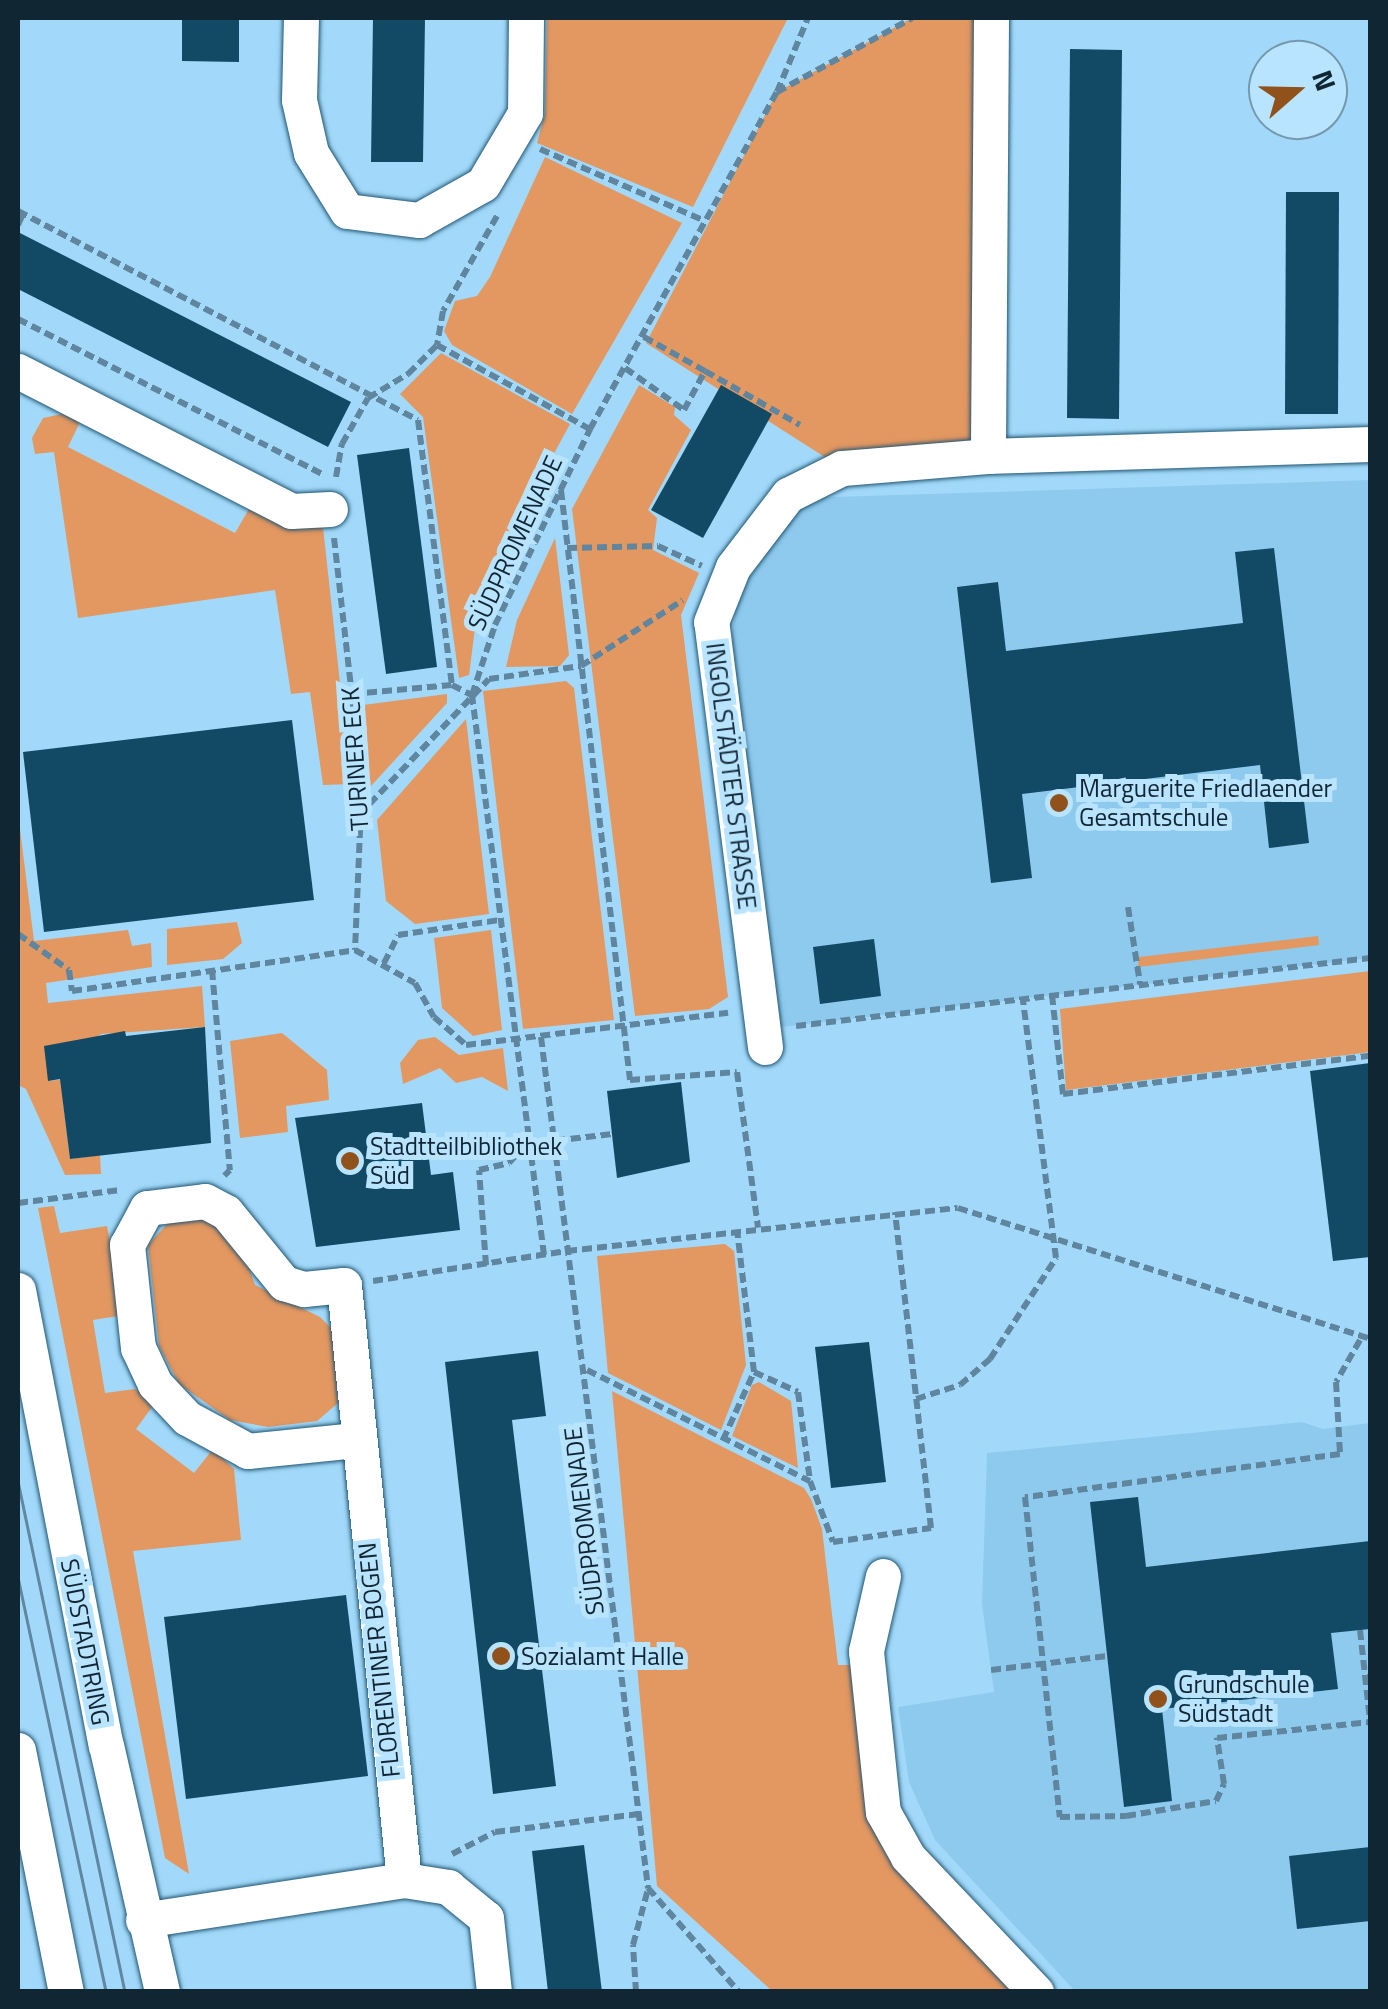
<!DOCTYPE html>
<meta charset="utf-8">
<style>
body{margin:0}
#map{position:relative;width:1388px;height:2009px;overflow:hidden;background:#a2d9fa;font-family:"Titillium Web",sans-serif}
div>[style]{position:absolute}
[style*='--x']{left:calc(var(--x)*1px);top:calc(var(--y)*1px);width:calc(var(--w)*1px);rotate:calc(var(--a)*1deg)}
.built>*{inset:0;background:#8ecaee}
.green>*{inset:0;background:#e39761}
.building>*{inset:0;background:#124965}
.path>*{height:6px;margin-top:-3px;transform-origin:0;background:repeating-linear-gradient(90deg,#5f869e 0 10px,transparent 0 15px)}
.roads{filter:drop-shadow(0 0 2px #215672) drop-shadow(0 0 2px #215672)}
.minor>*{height:35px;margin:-17.5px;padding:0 17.5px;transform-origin:17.5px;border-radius:17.5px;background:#fff}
.tram>*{height:2.5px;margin:-1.25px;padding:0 1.25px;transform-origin:1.25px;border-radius:1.25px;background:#60879f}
.dots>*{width:28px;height:28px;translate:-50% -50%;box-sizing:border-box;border:5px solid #b9e4ff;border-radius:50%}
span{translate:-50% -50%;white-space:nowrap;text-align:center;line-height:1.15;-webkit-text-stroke:10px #b9e4ff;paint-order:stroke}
.street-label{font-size:25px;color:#112633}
.poi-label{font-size:25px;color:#112633}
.left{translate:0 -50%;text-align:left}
.frame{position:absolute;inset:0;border:20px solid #112633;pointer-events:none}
.north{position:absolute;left:1248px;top:40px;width:100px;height:100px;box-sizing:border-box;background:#b9e4ff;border:2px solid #7698ad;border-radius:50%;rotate:70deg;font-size:28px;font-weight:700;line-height:40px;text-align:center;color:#112633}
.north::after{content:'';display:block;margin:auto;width:35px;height:45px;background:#91511b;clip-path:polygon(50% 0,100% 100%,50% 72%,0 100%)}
</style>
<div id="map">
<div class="built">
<i style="clip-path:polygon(1370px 480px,1370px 958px,773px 1028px,730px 648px,742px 571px,801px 498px)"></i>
<i style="clip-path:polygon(1302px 1422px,1323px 1429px,1370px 1423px,1370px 1991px,1075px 1991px,935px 1840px,909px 1782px,898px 1707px,994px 1692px,982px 1604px,987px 1453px)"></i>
</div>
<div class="green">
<i style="clip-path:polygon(547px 18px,788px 18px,693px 207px,537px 143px,545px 113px)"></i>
<i style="clip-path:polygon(912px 18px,991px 18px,988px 456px,842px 468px,646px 343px,777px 92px)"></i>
<i style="clip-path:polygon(545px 157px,682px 223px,572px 414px,452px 345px,444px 331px,455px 301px,477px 296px,490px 277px)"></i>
<i style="clip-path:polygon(441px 353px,570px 424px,480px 590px,469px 675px,459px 678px,423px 417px,400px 394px)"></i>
<i style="clip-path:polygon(639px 385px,675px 407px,674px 415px,691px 430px,648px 510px,657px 518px,653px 550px,699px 573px,681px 615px,728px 997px,709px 1009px,635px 1016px,572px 509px)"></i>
<i style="clip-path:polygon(62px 414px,80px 422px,68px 447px,235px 533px,249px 509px,288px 529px,323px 527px,351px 784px,323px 785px,310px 692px,291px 694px,275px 590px,78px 618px,54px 452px,35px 454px,32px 438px,43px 418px)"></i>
<i style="clip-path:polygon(555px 538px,569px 655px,560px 666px,506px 667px,517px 620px)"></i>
<i style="clip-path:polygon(566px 681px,574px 688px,614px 1020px,523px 1029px,483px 691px)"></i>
<i style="clip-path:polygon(447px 694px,447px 703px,370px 787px,363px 705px)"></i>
<i style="clip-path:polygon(466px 719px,489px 914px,415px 924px,386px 901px,377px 820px)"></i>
<i style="clip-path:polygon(18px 813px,34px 941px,128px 930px,132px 946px,151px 943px,152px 967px,46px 983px,48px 1003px,202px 986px,205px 1027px,101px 1034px,49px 1081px,122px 1072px,63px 1102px,70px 1159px,100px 1155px,101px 1174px,65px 1175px,26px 1089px,18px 1085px)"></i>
<i style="clip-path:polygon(237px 922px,242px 943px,223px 959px,167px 965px,167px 929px)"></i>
<i style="clip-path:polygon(491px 930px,502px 1030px,473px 1036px,442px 1008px,434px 938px)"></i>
<i style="clip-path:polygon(1318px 936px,1319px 945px,1138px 967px,1139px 957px)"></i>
<i style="clip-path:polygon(1370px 971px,1370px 1052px,1066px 1090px,1060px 1009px)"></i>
<i style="clip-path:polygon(282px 1033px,327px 1070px,329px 1100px,286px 1106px,288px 1132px,240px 1138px,230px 1041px)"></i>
<i style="clip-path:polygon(435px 1037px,459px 1055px,503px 1048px,508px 1091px,482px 1077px,456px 1083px,440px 1068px,403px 1084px,400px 1063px,418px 1040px)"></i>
<i style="clip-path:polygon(54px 1206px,60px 1233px,107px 1226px,124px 1315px,93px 1320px,105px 1393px,135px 1389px,155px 1403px,136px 1429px,194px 1473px,213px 1449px,234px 1469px,241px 1540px,133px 1551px,189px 1874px,165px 1858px,38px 1208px)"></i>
<i style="clip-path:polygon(212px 1213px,240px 1241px,255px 1285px,320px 1317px,336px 1333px,338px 1403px,317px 1421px,268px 1427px,230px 1420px,179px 1384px,159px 1346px,148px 1245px,176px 1214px)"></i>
<i style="clip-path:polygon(725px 1244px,734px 1251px,746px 1365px,721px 1430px,608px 1373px,597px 1256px)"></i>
<i style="clip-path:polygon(759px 1382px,791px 1401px,798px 1468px,732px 1436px,752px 1385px)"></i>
<i style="clip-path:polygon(612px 1391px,804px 1488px,811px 1499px,822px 1529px,838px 1665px,852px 1665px,862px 1772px,1012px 1991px,772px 1991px,657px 1886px)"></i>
</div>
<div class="building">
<i style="clip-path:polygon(182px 18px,239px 18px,239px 62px,182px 61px)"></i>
<i style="clip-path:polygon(373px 18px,425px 18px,423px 162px,371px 162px)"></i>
<i style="clip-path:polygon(1070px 49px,1122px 50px,1119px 419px,1067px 418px)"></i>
<i style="clip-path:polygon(1286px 192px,1339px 192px,1338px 414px,1285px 414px)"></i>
<i style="clip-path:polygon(18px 232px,351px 402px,328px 447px,18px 289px)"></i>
<i style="clip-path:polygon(721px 385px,772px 414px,703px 538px,651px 510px)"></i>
<i style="clip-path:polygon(409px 448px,437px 667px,386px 674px,357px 455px)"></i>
<i style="clip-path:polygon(1274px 548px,1309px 843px,1269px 848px,1260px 765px,1022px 794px,1032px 878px,991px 883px,957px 587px,998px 582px,1006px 651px,1243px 623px,1235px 552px)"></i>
<i style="clip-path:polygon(292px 720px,314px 900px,44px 932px,23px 752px)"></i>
<i style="clip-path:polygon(874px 939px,881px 996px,820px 1004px,813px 947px)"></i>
<i style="clip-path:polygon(205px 1027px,211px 1143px,70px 1159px,60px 1079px,48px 1081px,44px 1046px,125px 1031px,126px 1036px)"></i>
<i style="clip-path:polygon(1370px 1063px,1370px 1257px,1333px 1261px,1310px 1071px)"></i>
<i style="clip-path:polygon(681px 1082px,690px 1162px,617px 1178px,607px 1091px)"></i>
<i style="clip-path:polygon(422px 1103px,431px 1175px,453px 1172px,460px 1230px,316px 1247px,295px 1118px)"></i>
<i style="clip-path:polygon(869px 1342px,886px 1482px,831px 1488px,815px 1347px)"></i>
<i style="clip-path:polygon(538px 1351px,546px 1416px,512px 1420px,556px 1786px,493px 1794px,445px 1362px)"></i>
<i style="clip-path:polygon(1138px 1497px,1146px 1567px,1370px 1541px,1370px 1629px,1331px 1633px,1338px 1689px,1162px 1709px,1172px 1801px,1124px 1807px,1090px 1502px)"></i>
<i style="clip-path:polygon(346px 1595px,368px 1776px,186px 1799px,164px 1617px)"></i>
<i style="clip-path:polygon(584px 1845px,602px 1992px,548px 1992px,532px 1851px)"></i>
<i style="clip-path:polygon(1370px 1847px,1370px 1921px,1297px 1929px,1289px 1856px)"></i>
</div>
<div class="path">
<i style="--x:777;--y:92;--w:154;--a:-28.7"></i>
<i style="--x:540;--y:149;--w:180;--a:23.6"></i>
<i style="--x:18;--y:211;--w:451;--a:27.6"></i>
<i style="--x:418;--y:420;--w:267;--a:82.7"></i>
<i style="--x:452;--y:685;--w:22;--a:27"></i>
<i style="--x:497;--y:216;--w:109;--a:119.6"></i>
<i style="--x:443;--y:311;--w:35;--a:100"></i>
<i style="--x:437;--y:345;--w:175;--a:28.8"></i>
<i style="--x:18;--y:225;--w:12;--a:-66"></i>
<i style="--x:18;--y:319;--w:343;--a:27"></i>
<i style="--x:625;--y:368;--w:72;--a:35.4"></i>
<i style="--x:684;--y:410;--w:44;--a:-61.7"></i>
<i style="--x:705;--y:371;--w:72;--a:-150.9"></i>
<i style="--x:705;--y:371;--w:109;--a:29.6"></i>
<i style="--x:336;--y:477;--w:34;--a:-80"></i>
<i style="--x:342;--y:444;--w:53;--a:-60.5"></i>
<i style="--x:368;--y:398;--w:47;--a:-31"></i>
<i style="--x:408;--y:374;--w:41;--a:-45"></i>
<i style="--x:561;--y:490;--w:594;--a:83.33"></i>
<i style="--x:630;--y:1080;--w:107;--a:-4.3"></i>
<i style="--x:737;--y:1072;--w:157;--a:82.3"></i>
<i style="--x:334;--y:538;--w:247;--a:83.5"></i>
<i style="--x:362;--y:783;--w:167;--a:92.4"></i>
<i style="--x:567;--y:548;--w:91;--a:-1.3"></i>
<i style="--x:658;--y:546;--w:48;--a:24.4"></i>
<i style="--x:352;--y:694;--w:100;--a:-5.1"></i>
<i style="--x:359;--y:815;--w:188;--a:-46.3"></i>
<i style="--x:489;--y:679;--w:93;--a:-8"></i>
<i style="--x:581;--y:666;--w:121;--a:-32.9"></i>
<i style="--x:1128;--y:907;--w:78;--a:81.1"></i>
<i style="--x:18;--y:934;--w:62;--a:35.2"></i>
<i style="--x:69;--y:970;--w:21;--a:82"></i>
<i style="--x:72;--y:991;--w:286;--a:-8.2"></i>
<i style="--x:355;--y:950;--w:68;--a:28.8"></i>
<i style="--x:415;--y:983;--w:39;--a:61"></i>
<i style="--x:434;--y:1017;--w:43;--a:41.2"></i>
<i style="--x:466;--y:1045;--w:264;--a:-7"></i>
<i style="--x:384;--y:963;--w:31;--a:-63"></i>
<i style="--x:398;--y:935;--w:102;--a:-8.4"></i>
<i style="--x:212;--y:970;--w:201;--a:84.9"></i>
<i style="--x:230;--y:1170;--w:8;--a:135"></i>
<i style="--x:1052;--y:995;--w:100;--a:83.7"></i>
<i style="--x:1063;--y:1094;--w:309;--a:-7.1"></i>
<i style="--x:796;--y:1026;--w:578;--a:-6.76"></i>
<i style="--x:541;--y:1037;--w:858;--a:82.83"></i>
<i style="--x:648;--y:1888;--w:138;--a:48.8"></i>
<i style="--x:18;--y:1203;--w:103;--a:-7.3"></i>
<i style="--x:544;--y:1255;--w:565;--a:-97.33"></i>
<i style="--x:472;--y:695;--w:74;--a:-71.8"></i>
<i style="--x:495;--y:625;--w:218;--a:-64.1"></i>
<i style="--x:590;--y:429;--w:385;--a:-61"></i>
<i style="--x:777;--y:92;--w:80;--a:-67.3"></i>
<i style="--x:486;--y:1265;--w:95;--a:-94.2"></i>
<i style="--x:479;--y:1170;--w:31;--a:-13"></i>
<i style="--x:509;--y:1163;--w:25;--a:-48"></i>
<i style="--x:526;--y:1144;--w:87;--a:-6.6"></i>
<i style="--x:373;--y:1281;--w:196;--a:-8.8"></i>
<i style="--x:567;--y:1251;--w:393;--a:-6.3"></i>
<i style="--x:958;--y:1208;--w:432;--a:17.6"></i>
<i style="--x:1360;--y:1340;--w:48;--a:119.7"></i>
<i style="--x:1336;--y:1382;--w:72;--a:86.8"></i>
<i style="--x:1340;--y:1454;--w:318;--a:172.2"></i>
<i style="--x:1025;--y:1497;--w:322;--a:83.8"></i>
<i style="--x:1060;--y:1817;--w:66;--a:-0.9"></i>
<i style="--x:1126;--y:1816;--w:91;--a:-9.5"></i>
<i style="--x:1216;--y:1801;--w:19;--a:-65"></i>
<i style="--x:1224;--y:1784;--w:47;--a:-98.7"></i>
<i style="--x:1217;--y:1738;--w:154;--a:-6"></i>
<i style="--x:587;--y:1370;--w:249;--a:26.5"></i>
<i style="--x:754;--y:1372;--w:48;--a:24.4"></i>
<i style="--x:798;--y:1392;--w:90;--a:82.3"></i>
<i style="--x:810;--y:1481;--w:65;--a:69.3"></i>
<i style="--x:833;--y:1542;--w:99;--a:-8.1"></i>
<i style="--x:931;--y:1528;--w:318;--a:-96.5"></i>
<i style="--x:916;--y:1399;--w:46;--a:-17.7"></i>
<i style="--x:960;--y:1385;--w:40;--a:-41"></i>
<i style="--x:990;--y:1359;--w:121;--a:-56.8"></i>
<i style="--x:1056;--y:1258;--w:261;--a:-97.3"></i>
<i style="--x:723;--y:1440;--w:75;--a:-65.5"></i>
<i style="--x:754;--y:1372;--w:143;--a:-96.8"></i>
<i style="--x:1360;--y:1630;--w:91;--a:83.7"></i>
<i style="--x:991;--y:1670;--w:117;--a:-6.9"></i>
<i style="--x:452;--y:1854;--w:48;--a:-27.1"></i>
<i style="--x:495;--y:1832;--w:145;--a:-7.1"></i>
<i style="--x:636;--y:1992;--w:47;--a:-93.7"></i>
<i style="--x:633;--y:1945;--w:58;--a:-75"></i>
</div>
<div class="roads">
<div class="minor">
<i style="--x:301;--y:18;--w:82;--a:91.4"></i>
<i style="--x:299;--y:100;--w:54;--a:77.2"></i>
<i style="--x:311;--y:153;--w:68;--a:58.2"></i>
<i style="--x:347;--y:211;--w:73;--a:7.1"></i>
<i style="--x:419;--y:220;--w:73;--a:-29.4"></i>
<i style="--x:483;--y:184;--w:82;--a:-59.4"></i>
<i style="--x:525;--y:113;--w:95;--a:-89.4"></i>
<i style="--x:991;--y:18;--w:438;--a:90.4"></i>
<i style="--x:988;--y:456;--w:382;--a:-1.8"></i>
<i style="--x:18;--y:371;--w:307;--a:27.1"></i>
<i style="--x:291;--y:511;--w:39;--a:-3"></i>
<i style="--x:765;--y:1047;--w:428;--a:-97.2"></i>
<i style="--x:711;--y:622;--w:59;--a:-68.2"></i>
<i style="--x:733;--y:567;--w:91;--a:-52.6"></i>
<i style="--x:788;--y:495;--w:60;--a:-26.6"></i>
<i style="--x:842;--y:468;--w:146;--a:-4.7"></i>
<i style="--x:18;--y:1290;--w:463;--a:79.1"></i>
<i style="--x:106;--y:1745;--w:253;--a:77.2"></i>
<i style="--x:356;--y:1440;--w:109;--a:174.2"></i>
<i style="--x:248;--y:1451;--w:69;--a:-151.6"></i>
<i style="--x:187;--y:1418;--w:47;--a:-133.3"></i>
<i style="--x:155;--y:1384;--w:40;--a:-115"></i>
<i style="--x:138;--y:1348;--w:104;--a:-96.1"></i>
<i style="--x:127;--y:1245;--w:42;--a:-61.6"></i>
<i style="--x:147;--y:1208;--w:58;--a:-6.9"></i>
<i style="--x:205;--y:1201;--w:24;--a:28"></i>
<i style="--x:226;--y:1212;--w:92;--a:50.8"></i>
<i style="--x:284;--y:1283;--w:21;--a:17"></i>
<i style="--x:304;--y:1289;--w:40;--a:-5.7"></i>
<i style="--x:344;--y:1285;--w:598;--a:84.24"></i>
<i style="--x:404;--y:1880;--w:45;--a:9"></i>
<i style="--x:448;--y:1887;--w:49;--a:39.2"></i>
<i style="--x:486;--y:1918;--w:74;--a:83.8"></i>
<i style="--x:883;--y:1576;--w:77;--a:102.8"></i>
<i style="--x:866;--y:1651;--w:162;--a:84"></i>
<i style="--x:883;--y:1812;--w:51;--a:60.9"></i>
<i style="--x:908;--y:1857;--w:186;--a:46.5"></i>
<i style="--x:18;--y:1750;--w:247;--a:78.8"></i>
<i style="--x:143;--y:1920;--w:264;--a:-8.7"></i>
</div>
</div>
<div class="tram">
<i style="--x:18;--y:1481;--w:522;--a:78.17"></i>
<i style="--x:18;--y:1577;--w:424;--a:78"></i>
</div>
<div class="dots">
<i style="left:1059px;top:803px;background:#91511b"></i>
<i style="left:350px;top:1161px;background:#91511b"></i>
<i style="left:501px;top:1656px;background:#91511b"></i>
<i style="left:1158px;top:1699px;background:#91511b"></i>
</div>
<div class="street-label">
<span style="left:515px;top:543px;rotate:-65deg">SÜDPROMENADE</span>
<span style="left:355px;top:759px;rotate:-94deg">TURINER ECK</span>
<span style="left:731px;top:776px;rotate:83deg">INGOLSTÄDTER STRASSE</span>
<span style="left:584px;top:1521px;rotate:-97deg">SÜDPROMENADE</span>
<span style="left:85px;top:1642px;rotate:79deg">SÜDSTADTRING</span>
<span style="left:379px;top:1660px;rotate:-96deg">FLORENTINER BOGEN</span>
</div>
<div class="poi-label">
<span class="left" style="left:1079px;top:803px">Marguerite Friedlaender<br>Gesamtschule</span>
<span class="left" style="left:370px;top:1161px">Stadtteilbibliothek<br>Süd</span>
<span class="left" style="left:521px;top:1656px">Sozialamt Halle</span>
<span class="left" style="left:1178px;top:1699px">Grundschule<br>Südstadt</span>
</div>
<div class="frame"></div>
<div class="north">N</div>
</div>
